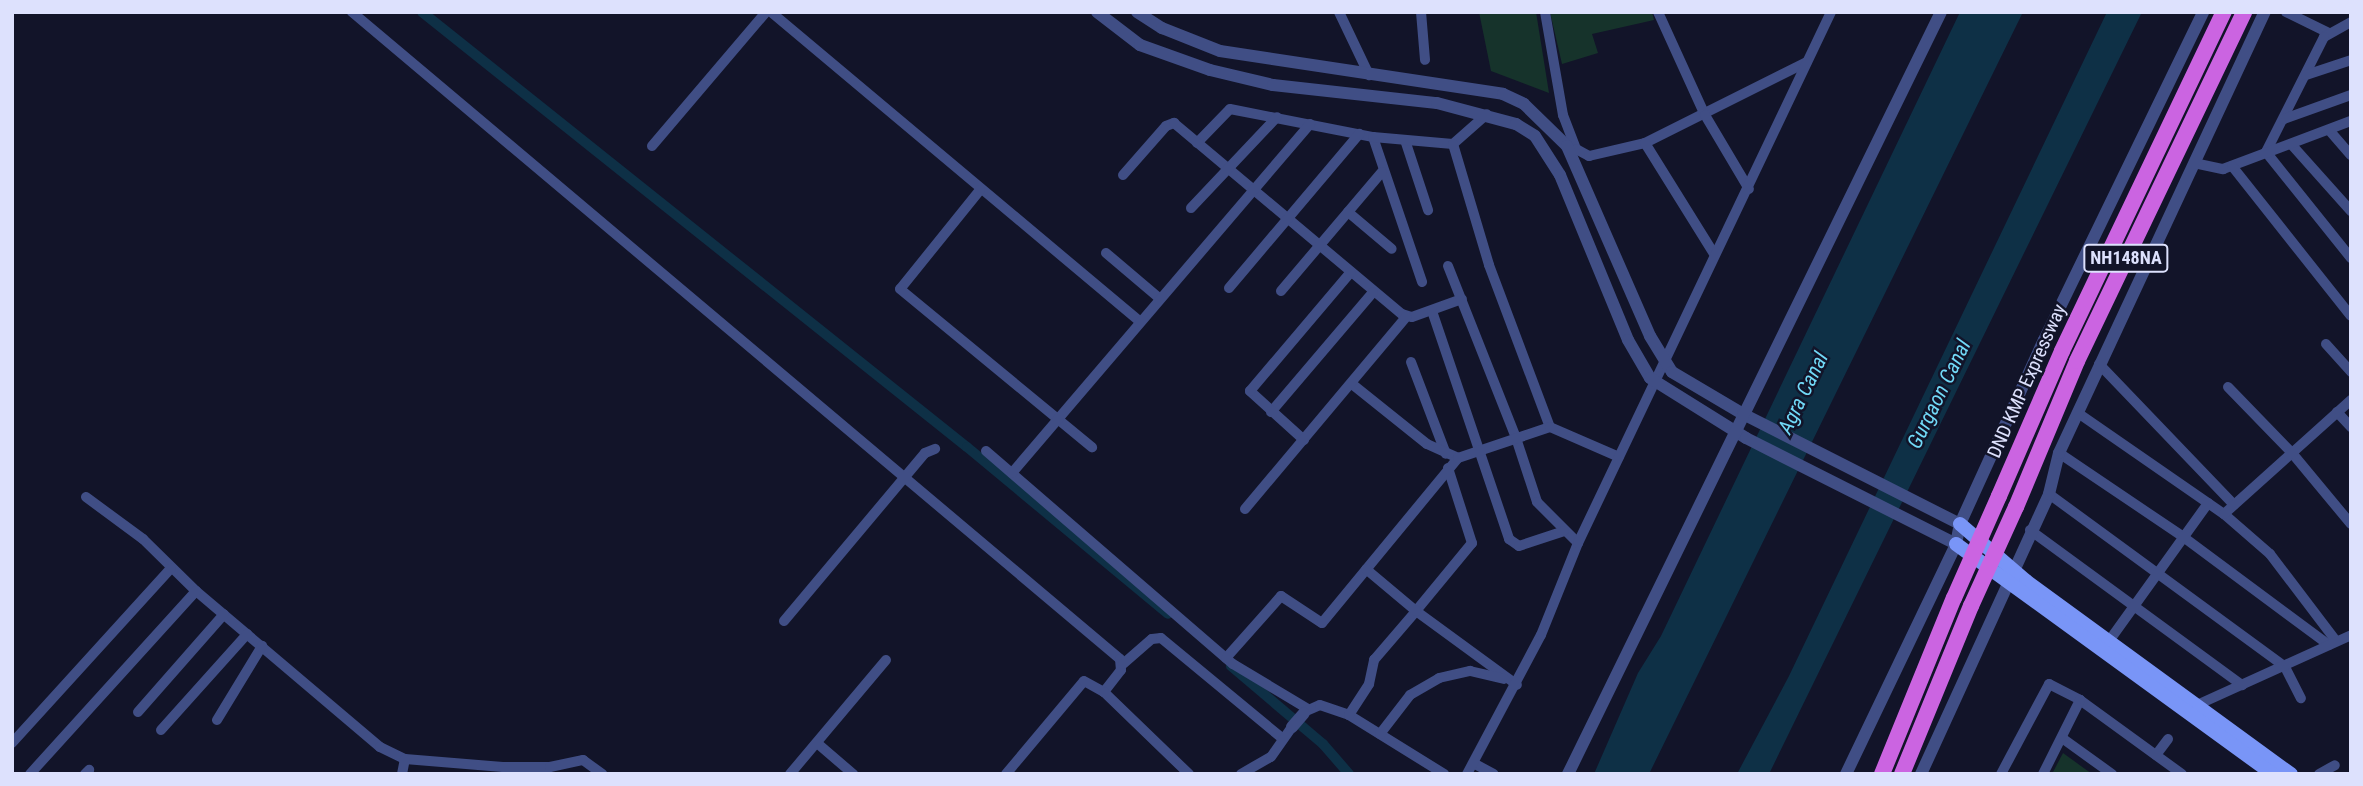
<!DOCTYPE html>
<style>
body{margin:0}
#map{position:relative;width:2363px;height:786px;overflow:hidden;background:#121429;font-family:"Roboto Condensed",sans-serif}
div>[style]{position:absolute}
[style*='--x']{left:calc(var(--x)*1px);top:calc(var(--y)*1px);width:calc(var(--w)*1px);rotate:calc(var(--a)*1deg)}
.green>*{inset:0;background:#16332b}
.water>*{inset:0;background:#0e3046}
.canal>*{height:10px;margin:-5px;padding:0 5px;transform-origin:5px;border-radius:5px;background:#0e3046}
.minor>*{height:10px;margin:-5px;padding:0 5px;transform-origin:5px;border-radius:5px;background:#404e85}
.tertiary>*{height:12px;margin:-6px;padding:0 6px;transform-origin:6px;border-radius:6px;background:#404e85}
.secondary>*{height:14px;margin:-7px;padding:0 7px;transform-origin:7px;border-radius:7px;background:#7995f7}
.trunk>*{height:16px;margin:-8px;padding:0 8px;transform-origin:8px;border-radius:8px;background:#cb64e1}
.trunk-bridge>*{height:16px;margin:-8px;padding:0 8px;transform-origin:8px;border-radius:8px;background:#cb64e1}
span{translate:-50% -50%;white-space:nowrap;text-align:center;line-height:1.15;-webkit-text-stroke:5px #121429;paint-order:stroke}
.shield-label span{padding:2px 5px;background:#121429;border:2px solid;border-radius:5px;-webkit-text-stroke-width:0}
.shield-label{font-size:18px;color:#dde1fd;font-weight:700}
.street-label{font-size:19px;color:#dde1fd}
.water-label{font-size:21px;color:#71d9f7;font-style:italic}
.frame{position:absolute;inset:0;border:14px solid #dde1fd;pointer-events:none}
</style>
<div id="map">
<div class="green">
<i style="clip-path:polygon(1479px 12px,1536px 12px,1549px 93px,1491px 71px)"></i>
<i style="clip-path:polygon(1550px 12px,1652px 12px,1654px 20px,1592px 34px,1598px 53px,1562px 64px)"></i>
<i style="clip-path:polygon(2063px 753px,2092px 774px,2052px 774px)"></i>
</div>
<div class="water">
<i style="clip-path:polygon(1960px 12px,2023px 12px,1649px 774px,1594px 774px,1638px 673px,1661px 636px)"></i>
<i style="clip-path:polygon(2107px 12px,2142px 12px,1769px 774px,1737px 774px,1789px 676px)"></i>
</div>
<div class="canal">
<i style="--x:422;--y:12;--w:697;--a:38.6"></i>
<i style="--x:967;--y:447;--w:261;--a:39.7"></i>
<i style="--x:1231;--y:666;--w:121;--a:40.3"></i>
<i style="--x:1323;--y:744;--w:40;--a:49"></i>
</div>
<div class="minor">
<i style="--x:352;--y:12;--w:1004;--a:40.11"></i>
<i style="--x:1120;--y:659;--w:11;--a:85"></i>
<i style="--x:1121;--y:670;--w:28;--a:128"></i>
<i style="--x:771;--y:12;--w:481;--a:40"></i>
<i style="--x:1339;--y:12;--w:70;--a:64.5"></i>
<i style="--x:1421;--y:12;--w:48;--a:85.2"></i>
<i style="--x:1545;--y:12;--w:105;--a:80.1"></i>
<i style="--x:1563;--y:115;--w:36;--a:69"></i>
<i style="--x:1576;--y:149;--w:15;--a:28"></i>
<i style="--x:1589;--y:156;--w:57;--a:-13.1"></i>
<i style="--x:1645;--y:143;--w:181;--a:-26.6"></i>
<i style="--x:1658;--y:12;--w:113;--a:65.5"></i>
<i style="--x:1705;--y:115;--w:86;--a:59.3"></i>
<i style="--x:2286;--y:12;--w:46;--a:26"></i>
<i style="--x:2351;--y:22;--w:31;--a:151"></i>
<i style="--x:2324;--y:37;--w:129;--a:116.8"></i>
<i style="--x:2266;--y:152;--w:136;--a:51.3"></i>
<i style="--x:2306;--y:75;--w:47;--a:-18.4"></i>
<i style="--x:2284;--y:119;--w:71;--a:-19.7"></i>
<i style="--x:2329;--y:130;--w:33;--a:49"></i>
<i style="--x:1373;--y:137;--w:153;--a:71.3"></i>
<i style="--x:1405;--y:140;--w:74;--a:71.8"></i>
<i style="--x:1197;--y:143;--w:47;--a:-45.9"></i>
<i style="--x:1230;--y:109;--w:146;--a:11.1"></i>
<i style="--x:1373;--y:137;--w:80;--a:5"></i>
<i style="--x:1453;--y:144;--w:45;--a:-41.4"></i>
<i style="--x:1645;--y:143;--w:131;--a:58.1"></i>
<i style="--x:1453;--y:144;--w:126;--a:73.4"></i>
<i style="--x:1489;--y:265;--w:173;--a:69.4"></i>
<i style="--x:2291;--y:144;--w:90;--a:48.2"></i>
<i style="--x:652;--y:146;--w:176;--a:-49.6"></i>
<i style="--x:2194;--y:163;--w:30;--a:12"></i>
<i style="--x:2223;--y:169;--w:137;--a:-20.6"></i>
<i style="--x:2232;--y:166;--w:191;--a:51.6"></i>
<i style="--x:1123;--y:175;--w:65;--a:-48.7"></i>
<i style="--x:1166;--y:126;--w:9;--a:-21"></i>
<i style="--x:1174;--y:123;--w:297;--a:40"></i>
<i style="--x:1402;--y:314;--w:10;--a:17"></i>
<i style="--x:1412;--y:317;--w:53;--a:-19.8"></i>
<i style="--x:980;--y:190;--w:127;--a:128.9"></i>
<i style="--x:900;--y:289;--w:249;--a:39.5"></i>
<i style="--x:1191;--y:208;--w:125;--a:-46.6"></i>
<i style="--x:1348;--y:212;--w:57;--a:40.1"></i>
<i style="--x:1106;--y:253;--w:70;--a:40.3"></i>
<i style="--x:1448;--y:266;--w:185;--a:68.4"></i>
<i style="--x:1516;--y:438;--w:67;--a:71.8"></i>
<i style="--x:1537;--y:502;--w:58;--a:45"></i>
<i style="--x:1229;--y:288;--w:202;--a:-49.8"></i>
<i style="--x:1281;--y:291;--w:156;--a:-49.7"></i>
<i style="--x:1432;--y:311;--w:241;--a:71.3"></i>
<i style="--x:1509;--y:539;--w:12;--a:35"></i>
<i style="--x:1519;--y:546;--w:47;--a:-18.4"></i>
<i style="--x:2326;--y:344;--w:38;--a:48"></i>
<i style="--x:1411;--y:362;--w:98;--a:69.2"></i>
<i style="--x:2099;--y:364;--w:195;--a:46.2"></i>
<i style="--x:1352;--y:384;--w:96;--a:38.7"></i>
<i style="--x:1427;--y:444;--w:34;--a:24"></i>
<i style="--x:2228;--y:387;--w:92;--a:45.9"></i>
<i style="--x:2292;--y:453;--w:92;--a:50.3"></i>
<i style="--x:1271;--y:412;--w:157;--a:-49.6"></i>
<i style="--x:2337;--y:412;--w:21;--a:47"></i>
<i style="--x:2078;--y:413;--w:178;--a:34.7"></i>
<i style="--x:2224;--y:514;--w:61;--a:41"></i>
<i style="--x:2270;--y:554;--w:109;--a:52.8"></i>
<i style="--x:1304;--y:440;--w:73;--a:-137.8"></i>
<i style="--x:1250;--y:391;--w:155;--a:-49.7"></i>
<i style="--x:986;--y:451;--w:326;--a:40.8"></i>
<i style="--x:1233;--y:664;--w:87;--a:31"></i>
<i style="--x:2059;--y:453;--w:148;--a:34"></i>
<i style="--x:2182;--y:536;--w:183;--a:36.6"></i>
<i style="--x:1448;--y:468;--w:79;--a:72.3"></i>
<i style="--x:1472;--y:543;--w:88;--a:129.5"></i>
<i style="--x:1416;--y:611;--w:125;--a:36.2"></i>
<i style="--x:1012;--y:473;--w:459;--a:-49.5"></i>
<i style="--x:2049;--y:494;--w:293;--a:36.2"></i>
<i style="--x:2285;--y:667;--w:35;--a:63"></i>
<i style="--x:86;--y:497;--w:71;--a:36.4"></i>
<i style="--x:143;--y:539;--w:74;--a:44.5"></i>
<i style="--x:196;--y:591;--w:241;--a:40.3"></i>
<i style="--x:380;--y:747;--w:28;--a:26"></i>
<i style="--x:405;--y:759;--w:98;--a:4.7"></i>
<i style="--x:503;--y:767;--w:47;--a:0"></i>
<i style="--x:550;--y:767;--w:34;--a:-12"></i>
<i style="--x:583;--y:760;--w:24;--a:36"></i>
<i style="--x:1245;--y:509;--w:251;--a:-50"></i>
<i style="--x:2224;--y:514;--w:171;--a:-41.9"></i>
<i style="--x:2030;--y:530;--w:263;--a:36.2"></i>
<i style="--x:784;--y:621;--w:219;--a:-50"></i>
<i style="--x:925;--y:453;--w:11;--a:-22"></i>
<i style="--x:2109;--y:641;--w:170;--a:-54.3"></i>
<i style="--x:1226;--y:658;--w:83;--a:-48.4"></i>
<i style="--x:1281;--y:596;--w:49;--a:33.4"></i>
<i style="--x:1322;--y:623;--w:214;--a:-50.5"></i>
<i style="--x:1458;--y:458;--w:97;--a:-18.6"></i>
<i style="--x:1550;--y:427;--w:75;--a:23.5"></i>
<i style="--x:1123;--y:664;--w:38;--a:-41"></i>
<i style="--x:1152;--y:639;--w:9;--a:-6"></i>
<i style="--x:1161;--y:638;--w:158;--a:39.6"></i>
<i style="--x:2197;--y:705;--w:169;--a:-24.4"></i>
<i style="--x:138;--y:712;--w:130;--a:-48.7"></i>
<i style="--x:1304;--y:712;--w:17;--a:-24"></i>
<i style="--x:1320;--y:705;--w:31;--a:19"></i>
<i style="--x:1349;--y:715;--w:112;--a:31.8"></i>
<i style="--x:1349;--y:715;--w:37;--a:-57"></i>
<i style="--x:1369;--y:684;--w:25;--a:-78"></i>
<i style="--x:1374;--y:660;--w:65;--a:-49.4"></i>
<i style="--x:1416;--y:611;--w:65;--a:-140"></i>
<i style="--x:217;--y:720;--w:87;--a:-58.7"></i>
<i style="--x:161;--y:730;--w:129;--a:-48.1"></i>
<i style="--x:1380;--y:734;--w:49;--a:-52.4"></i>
<i style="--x:1410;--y:695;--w:34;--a:-30"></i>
<i style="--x:1439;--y:678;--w:32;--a:-13"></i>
<i style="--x:1470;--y:671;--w:35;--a:13"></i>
<i style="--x:2062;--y:738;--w:62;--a:35.8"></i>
<i style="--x:12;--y:743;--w:236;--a:-47.7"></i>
<i style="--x:817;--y:743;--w:48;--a:40.7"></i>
<i style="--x:2156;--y:755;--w:20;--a:-53"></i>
<i style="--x:1475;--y:764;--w:21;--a:28"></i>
<i style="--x:30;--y:774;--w:247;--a:-47.8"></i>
<i style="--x:85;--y:774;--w:6;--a:-45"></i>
<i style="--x:402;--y:774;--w:15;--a:-79"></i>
<i style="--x:790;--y:774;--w:149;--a:-49.9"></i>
<i style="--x:1006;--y:774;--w:121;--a:-50"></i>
<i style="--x:1084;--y:681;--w:23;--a:29"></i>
<i style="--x:1104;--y:692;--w:118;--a:44"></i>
<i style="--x:1241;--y:774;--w:34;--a:-30"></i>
<i style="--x:1271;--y:757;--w:37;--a:-55"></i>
<i style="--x:1467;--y:774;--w:157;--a:-62"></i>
<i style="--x:1541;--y:635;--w:99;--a:-68.1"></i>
<i style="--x:1578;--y:543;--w:588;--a:-64.52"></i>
<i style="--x:2001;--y:774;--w:102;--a:-61.9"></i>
<i style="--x:2049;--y:684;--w:35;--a:27"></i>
<i style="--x:2080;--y:700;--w:126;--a:36"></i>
<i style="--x:2043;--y:774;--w:83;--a:-63.4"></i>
<i style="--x:2319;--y:774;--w:18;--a:-29"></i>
</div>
<div class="tertiary">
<i style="--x:1097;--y:12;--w:54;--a:37.5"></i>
<i style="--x:1140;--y:45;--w:74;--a:19.7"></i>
<i style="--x:1210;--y:70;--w:65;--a:13.4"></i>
<i style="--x:1273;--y:85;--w:165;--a:6.3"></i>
<i style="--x:1437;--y:103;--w:82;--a:14.9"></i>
<i style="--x:1516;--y:124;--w:22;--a:32"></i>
<i style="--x:1535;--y:136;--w:46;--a:57.3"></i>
<i style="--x:1560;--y:175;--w:178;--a:67.6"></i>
<i style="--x:1628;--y:340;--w:44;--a:59.9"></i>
<i style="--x:1650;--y:378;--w:113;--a:32"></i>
<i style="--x:1746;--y:438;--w:235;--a:26.8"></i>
<i style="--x:1137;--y:12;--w:30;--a:33"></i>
<i style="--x:1162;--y:28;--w:62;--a:21.6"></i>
<i style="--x:1220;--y:51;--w:286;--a:8.6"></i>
<i style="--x:1503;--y:94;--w:23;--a:25"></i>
<i style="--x:1524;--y:104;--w:60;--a:44.3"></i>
<i style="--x:1567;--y:146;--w:207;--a:66.4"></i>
<i style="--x:1650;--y:336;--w:42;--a:58.6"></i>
<i style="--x:1672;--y:372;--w:82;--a:30.6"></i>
<i style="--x:1743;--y:414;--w:243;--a:26.9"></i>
<i style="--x:1292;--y:727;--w:18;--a:-49"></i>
<i style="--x:1568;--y:774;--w:848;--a:-63.92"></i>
<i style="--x:1846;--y:774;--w:255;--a:-64.4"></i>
<i style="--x:1956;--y:544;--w:20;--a:-79"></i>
<i style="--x:1960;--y:524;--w:202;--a:-65.5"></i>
<i style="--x:2044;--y:340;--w:365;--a:-64.1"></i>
<i style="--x:1921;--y:774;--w:308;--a:-65.4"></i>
<i style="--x:2049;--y:494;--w:42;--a:-76.3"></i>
<i style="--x:2059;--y:453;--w:487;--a:-65"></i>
</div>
<div class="secondary">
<i style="--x:1960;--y:524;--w:87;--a:40.8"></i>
<i style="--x:2026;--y:581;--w:328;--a:36.1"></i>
<i style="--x:1956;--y:544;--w:392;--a:36"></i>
</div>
<div class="trunk">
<i style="--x:1999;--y:496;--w:158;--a:-66.5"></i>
<i style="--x:2062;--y:351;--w:376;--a:-64.5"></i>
<i style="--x:2016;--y:507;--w:158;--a:-67.3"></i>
<i style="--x:2077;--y:361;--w:387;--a:-64.4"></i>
<i style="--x:1882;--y:774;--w:190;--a:-67.8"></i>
<i style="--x:1902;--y:774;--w:182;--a:-67.7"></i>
</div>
<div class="trunk-bridge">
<i style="--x:1954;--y:598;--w:111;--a:-66.2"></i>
<i style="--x:1971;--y:606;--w:109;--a:-65.6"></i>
</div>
<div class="shield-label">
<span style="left:2126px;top:258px">NH148NA</span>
</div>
<div class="street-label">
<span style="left:2027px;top:381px;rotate:-66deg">DND KMP Expressway</span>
</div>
<div class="water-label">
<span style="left:1803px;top:393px;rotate:-64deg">Agra Canal</span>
<span style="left:1939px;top:394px;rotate:-64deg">Gurgaon Canal</span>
</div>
<div class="frame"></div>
</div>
